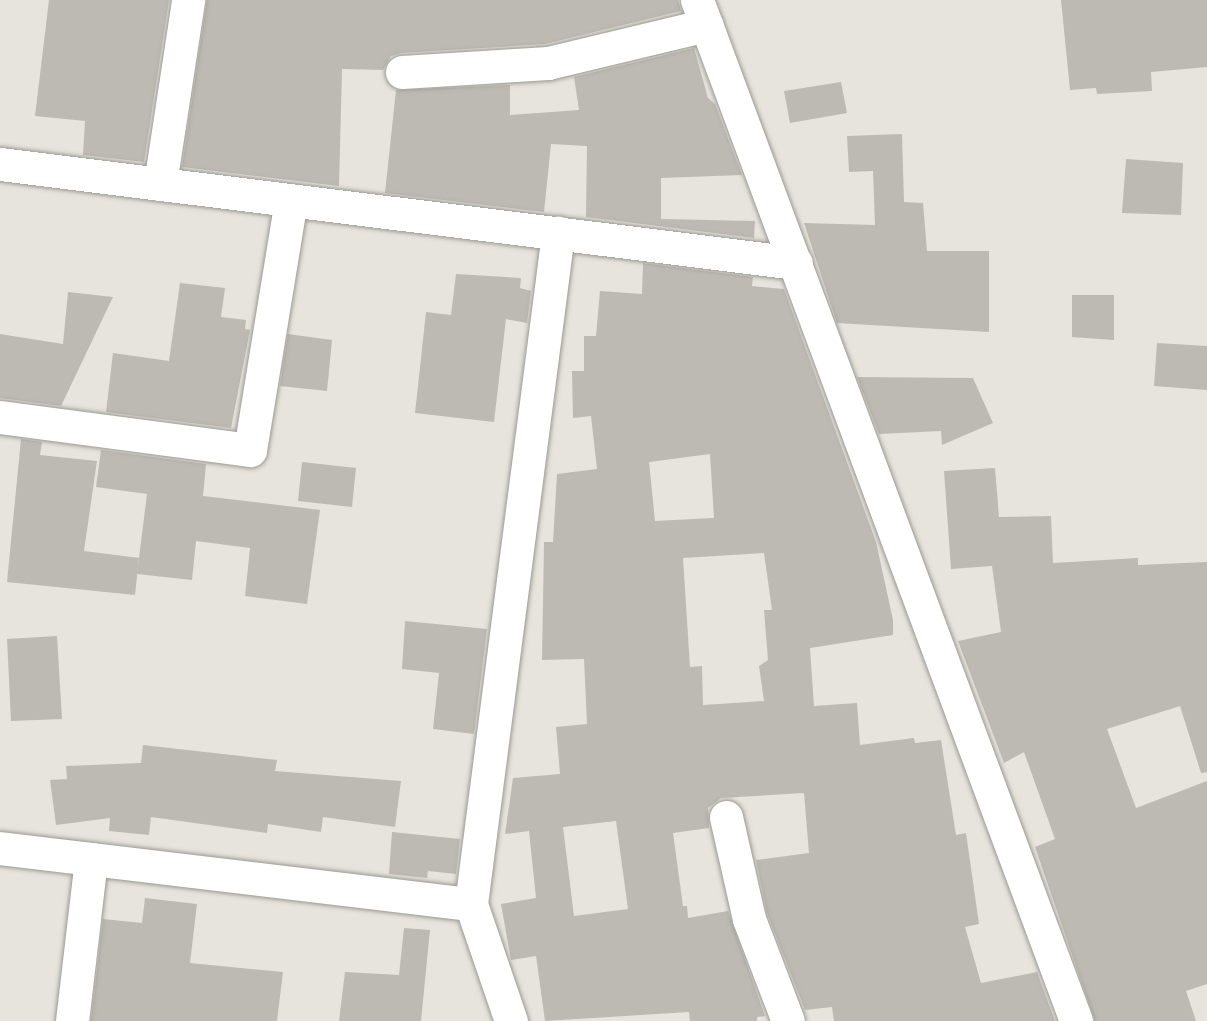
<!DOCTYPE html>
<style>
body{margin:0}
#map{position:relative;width:1207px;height:1021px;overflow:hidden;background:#e6e4dc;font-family:"Alegreya Sans",sans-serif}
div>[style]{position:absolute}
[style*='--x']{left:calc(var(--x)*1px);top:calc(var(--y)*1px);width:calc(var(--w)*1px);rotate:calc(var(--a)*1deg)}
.building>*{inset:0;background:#bdbab3}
.roads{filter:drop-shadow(0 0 2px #9b9992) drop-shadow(0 0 2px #9b9992)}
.street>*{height:33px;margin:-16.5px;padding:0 16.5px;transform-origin:16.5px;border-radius:16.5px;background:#fff}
span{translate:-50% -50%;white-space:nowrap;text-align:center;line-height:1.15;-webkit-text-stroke:5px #f4f1ea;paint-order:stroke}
</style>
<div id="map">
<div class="building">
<i style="clip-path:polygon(49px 0,169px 0,144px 162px,83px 155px,85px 121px,35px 116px)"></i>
<i style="clip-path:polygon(207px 0,678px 0,681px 11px,545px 44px,401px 53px,391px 56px,383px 70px,342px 69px,339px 186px,182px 167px)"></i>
<i style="clip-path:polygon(1061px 0,1207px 0,1207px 67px,1151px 72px,1152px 91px,1097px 94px,1096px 88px,1070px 90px)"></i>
<i style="clip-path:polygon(694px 48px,708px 98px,715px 104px,742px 175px,661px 178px,661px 219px,755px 221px,754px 238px,586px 217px,587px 146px,551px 144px,544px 212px,385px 193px,396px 90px,510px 85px,510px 115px,579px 110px,574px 77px)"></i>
<i style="clip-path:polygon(841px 82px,847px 113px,790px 123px,784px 91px)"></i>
<i style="clip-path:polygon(902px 134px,904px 202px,923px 203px,927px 251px,989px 251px,989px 332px,837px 323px,804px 223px,875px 225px,873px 171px,849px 172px,847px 136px)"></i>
<i style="clip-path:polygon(1126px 159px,1183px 163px,1181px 215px,1122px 213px)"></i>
<i style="clip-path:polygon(evenodd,643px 263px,753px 277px,752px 286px,784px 289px,876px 542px,893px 620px,893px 635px,810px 648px,814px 706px,857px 703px,860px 745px,914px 738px,915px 743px,941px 740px,956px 835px,966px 833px,979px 924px,965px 927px,981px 983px,1037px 972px,1055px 1021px,834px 1021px,832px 1007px,805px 1010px,767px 913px,756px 860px,809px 853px,804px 793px,721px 798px,708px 808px,709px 828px,673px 833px,683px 906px,687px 906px,688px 918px,728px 911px,765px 1016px,757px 1017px,757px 1021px,690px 1021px,689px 1012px,545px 1021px,536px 956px,511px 960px,501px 904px,536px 898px,529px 831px,505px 834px,513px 778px,560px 774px,556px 727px,587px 724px,584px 659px,542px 660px,544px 542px,553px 542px,557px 474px,597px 469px,591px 416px,573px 418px,572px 371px,584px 371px,584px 336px,596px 336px,600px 291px,642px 294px,643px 263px,710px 454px,714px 518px,655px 521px,649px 462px,710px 454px,643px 263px,764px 553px,772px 610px,764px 610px,768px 660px,759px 666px,764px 701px,703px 705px,702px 666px,690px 667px,683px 558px,764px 553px,643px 263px,616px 821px,628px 909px,574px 916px,563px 827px,616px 821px)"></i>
<i style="clip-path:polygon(456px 274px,521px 278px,520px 288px,531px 291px,527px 323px,506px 319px,494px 422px,415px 413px,426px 312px,451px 315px)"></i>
<i style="clip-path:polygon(180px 283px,225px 288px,221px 317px,246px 320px,245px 329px,250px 330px,231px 428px,106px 412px,113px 353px,169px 361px)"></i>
<i style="clip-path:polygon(68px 292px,113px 297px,61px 406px,0 398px,0 334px,63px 344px)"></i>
<i style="clip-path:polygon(1072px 295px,1114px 295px,1114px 340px,1072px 337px)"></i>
<i style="clip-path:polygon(288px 334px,332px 340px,327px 391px,280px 386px)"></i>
<i style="clip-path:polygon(1157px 343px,1207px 346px,1207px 390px,1154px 386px)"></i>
<i style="clip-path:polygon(857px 377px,973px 378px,993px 423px,942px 445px,941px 431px,879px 434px)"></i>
<i style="clip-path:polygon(21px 439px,42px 442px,40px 455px,97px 461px,84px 551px,139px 558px,135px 595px,7px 582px)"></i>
<i style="clip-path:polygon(101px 450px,206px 464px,203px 496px,320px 510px,307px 604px,245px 596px,250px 548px,196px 541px,192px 580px,137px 574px,147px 494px,96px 487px)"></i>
<i style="clip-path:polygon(302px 462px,356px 468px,352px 507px,298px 501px)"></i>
<i style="clip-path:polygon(995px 468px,999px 517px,1051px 516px,1053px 563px,1138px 558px,1138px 565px,1207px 562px,1207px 772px,1201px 773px,1180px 706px,1107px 729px,1136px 808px,1207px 781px,1207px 984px,1186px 991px,1196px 1021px,1095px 1021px,1035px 847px,1055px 839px,1024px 752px,1004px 763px,958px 641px,1001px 632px,992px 566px,951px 569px,944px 471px)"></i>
<i style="clip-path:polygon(405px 621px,487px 629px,474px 734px,433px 729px,439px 673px,402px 669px)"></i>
<i style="clip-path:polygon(57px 636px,62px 719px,11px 721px,7px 639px)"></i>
<i style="clip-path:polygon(143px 745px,277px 760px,275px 771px,401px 781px,395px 827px,323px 817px,321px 832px,268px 824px,267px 833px,151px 817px,149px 835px,109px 831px,110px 818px,56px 825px,50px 780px,67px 779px,66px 766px,141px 763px)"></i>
<i style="clip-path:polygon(392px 832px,460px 839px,456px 874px,428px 871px,427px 878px,389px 874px)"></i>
<i style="clip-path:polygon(145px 898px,197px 904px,190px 963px,283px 972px,277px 1021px,91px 1021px,103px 919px,142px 923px)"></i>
<i style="clip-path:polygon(404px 928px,430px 930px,421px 1021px,339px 1021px,345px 972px,399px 975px)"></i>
</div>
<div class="roads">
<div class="street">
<i style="--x:697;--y:0;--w:1089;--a:69.63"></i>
<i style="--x:402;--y:72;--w:146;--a:-3.5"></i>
<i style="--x:548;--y:63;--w:163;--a:-13.5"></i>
<i style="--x:0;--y:164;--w:802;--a:7.09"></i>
<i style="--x:160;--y:184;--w:186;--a:-81.3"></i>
<i style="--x:0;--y:417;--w:252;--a:7.5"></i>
<i style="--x:250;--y:450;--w:253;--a:-80.7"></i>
<i style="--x:726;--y:817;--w:105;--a:77.3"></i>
<i style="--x:749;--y:919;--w:109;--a:69.1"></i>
<i style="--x:0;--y:848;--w:474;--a:6.8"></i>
<i style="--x:72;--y:1021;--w:163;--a:-83.3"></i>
<i style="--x:511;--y:1021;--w:124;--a:-108.9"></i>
<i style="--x:471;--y:904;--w:677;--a:-82.61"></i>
</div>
</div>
</div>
